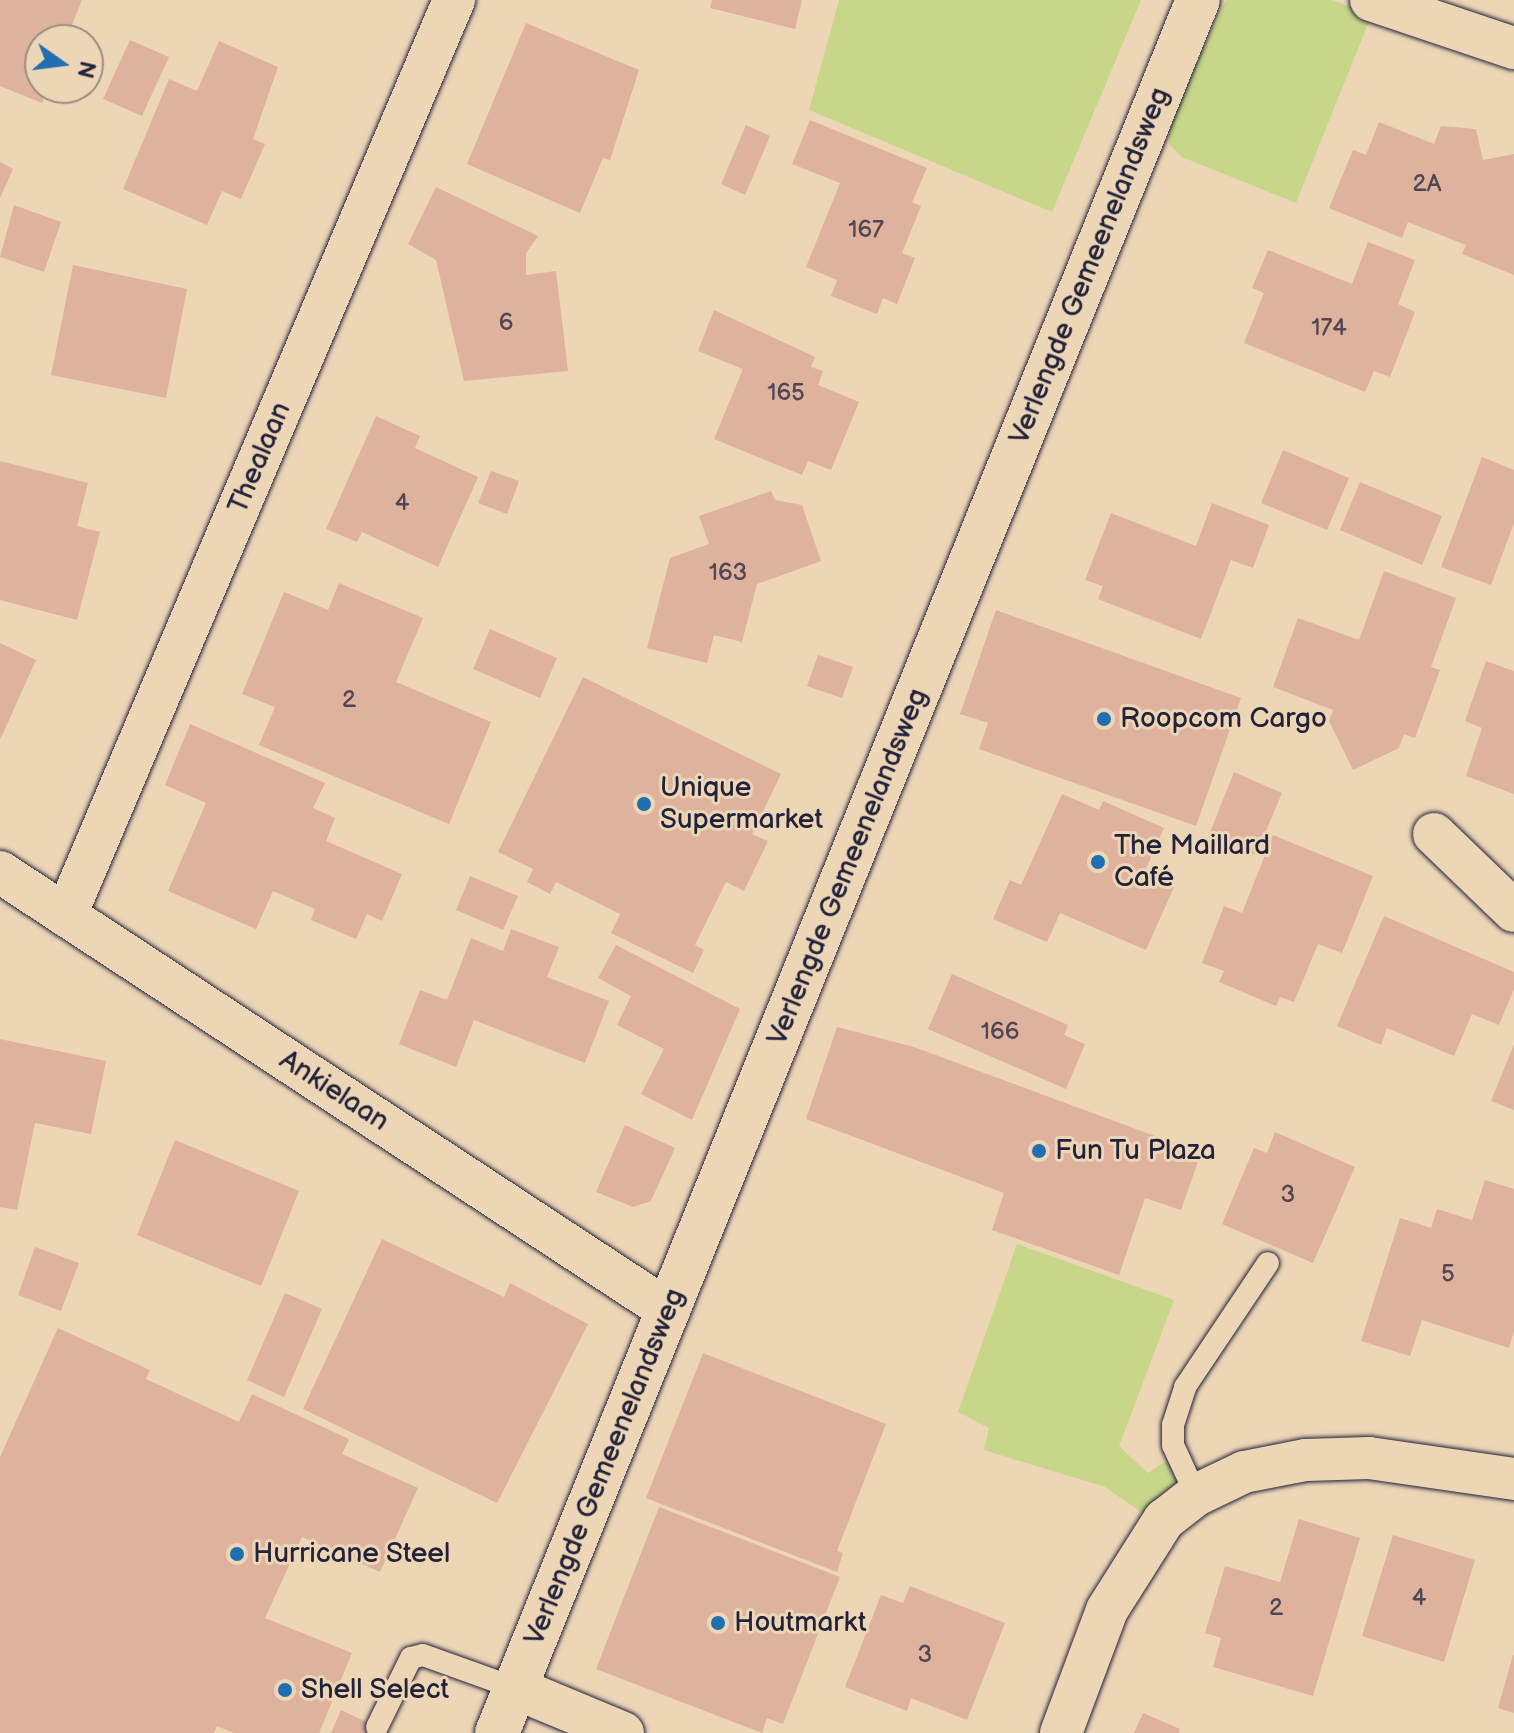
<!DOCTYPE html>
<meta charset="utf-8">
<style>
body{margin:0}
#map{position:relative;width:1514px;height:1733px;overflow:hidden;background:#ecd6b6;font-family:"Balsamiq Sans",sans-serif}
div>[style]{position:absolute}
[style*='--x']{left:calc(var(--x)*1px);top:calc(var(--y)*1px);width:calc(var(--w)*1px);rotate:calc(var(--a)*1deg)}
.green>*{inset:0;background:#c8d689}
.building>*{inset:0;background:#deb29d}
.roads{filter:drop-shadow(0 0 2px #22223b) drop-shadow(0 0 2px #22223b)}
.lane>*{height:22px;margin:-11px;padding:0 11px;transform-origin:11px;border-radius:11px;background:#ecd6b6}
.street>*{height:42px;margin:-21px;padding:0 21px;transform-origin:21px;border-radius:21px;background:#ecd6b6}
.secondary>*{height:44px;margin:-22px;padding:0 22px;transform-origin:22px;border-radius:22px;background:#ecd6b6}
.dots>*{width:22px;height:22px;translate:-50% -50%;box-sizing:border-box;border:4px solid #ecd6b6;border-radius:50%}
span{translate:-50% -50%;white-space:nowrap;text-align:center;line-height:1.15;-webkit-text-stroke:6px #ecd6b6;paint-order:stroke}
.number-label{font-size:24px;color:#514654}
.number-label span{-webkit-text-stroke-width:0}
.street-label{font-size:28px;color:#22223b}
.poi-label{font-size:28px;color:#22223b}
.left{translate:0 -50%;text-align:left}
.north{position:absolute;left:24px;top:24px;width:80px;height:80px;box-sizing:border-box;background:#ecd6b6;border:2px solid #9b8e85;border-radius:50%;rotate:104deg;font-size:22px;font-weight:700;line-height:32px;text-align:center;color:#22223b}
.north::after{content:'';display:block;margin:auto;width:28px;height:36px;background:#1f6fb2;clip-path:polygon(50% 0,100% 100%,50% 72%,0 100%)}
</style>
<div id="map">
<div class="green">
<i style="clip-path:polygon(839px 0,1141px 0,1052px 212px,809px 110px)"></i>
<i style="clip-path:polygon(1226px 0,1332px 0,1372px 14px,1296px 203px,1182px 157px,1169px 144px,1169px 123px)"></i>
<i style="clip-path:polygon(1017px 1244px,1174px 1300px,1119px 1446px,1148px 1473px,1167px 1460px,1182px 1487px,1151px 1519px,1105px 1487px,984px 1450px,989px 1428px,958px 1412px)"></i>
</div>
<div class="building">
<i style="clip-path:polygon(0 0,82px 0,66px 40px,40px 40px,40px 88px,48px 88px,42px 103px,0 86px)"></i>
<i style="clip-path:polygon(712px 0,802px 0,795px 29px,710px 8px)"></i>
<i style="clip-path:polygon(526px 23px,639px 70px,610px 160px,603px 158px,580px 213px,467px 164px)"></i>
<i style="clip-path:polygon(130px 40px,169px 57px,142px 116px,103px 99px)"></i>
<i style="clip-path:polygon(219px 41px,278px 67px,253px 139px,265px 144px,241px 199px,222px 191px,207px 225px,123px 189px,169px 79px,197px 91px)"></i>
<i style="clip-path:polygon(810px 120px,927px 168px,912px 202px,921px 206px,902px 253px,915px 258px,897px 304px,883px 298px,877px 314px,831px 296px,837px 280px,806px 267px,840px 183px,792px 164px)"></i>
<i style="clip-path:polygon(1379px 122px,1434px 144px,1441px 126px,1476px 129px,1483px 160px,1514px 154px,1514px 275px,1462px 254px,1466px 245px,1408px 222px,1402px 238px,1329px 208px,1353px 150px,1366px 155px)"></i>
<i style="clip-path:polygon(746px 125px,770px 136px,745px 195px,721px 184px)"></i>
<i style="clip-path:polygon(0 162px,13px 169px,0 198px)"></i>
<i style="clip-path:polygon(436px 187px,538px 236px,526px 253px,526px 275px,556px 271px,568px 371px,464px 381px,436px 260px,408px 244px)"></i>
<i style="clip-path:polygon(14px 205px,61px 222px,44px 272px,0 257px)"></i>
<i style="clip-path:polygon(1368px 242px,1415px 260px,1398px 304px,1415px 312px,1390px 377px,1374px 371px,1365px 392px,1244px 343px,1264px 293px,1252px 288px,1268px 250px,1352px 284px)"></i>
<i style="clip-path:polygon(73px 265px,187px 289px,166px 398px,51px 375px)"></i>
<i style="clip-path:polygon(714px 310px,815px 357px,811px 367px,823px 371px,818px 385px,859px 402px,831px 470px,808px 461px,802px 475px,714px 439px,743px 369px,698px 351px)"></i>
<i style="clip-path:polygon(376px 416px,420px 436px,415px 448px,478px 477px,438px 567px,362px 532px,357px 542px,326px 529px)"></i>
<i style="clip-path:polygon(1283px 450px,1349px 478px,1327px 530px,1261px 503px)"></i>
<i style="clip-path:polygon(1482px 457px,1514px 470px,1514px 523px,1491px 585px,1441px 567px)"></i>
<i style="clip-path:polygon(0 461px,88px 483px,77px 526px,100px 532px,77px 620px,0 600px)"></i>
<i style="clip-path:polygon(491px 471px,519px 481px,507px 514px,478px 503px)"></i>
<i style="clip-path:polygon(1360px 482px,1442px 516px,1422px 565px,1340px 530px)"></i>
<i style="clip-path:polygon(771px 491px,775px 500px,802px 505px,821px 561px,757px 584px,742px 642px,714px 635px,707px 663px,647px 648px,670px 558px,709px 544px,699px 516px)"></i>
<i style="clip-path:polygon(1212px 503px,1269px 525px,1253px 568px,1231px 560px,1201px 639px,1098px 599px,1103px 586px,1085px 580px,1111px 513px,1196px 546px)"></i>
<i style="clip-path:polygon(1384px 571px,1456px 598px,1431px 667px,1440px 670px,1415px 738px,1404px 734px,1399px 748px,1353px 770px,1329px 721px,1333px 710px,1273px 687px,1298px 618px,1359px 640px)"></i>
<i style="clip-path:polygon(339px 583px,423px 618px,396px 682px,491px 722px,449px 824px,259px 745px,275px 707px,242px 694px,284px 592px,328px 610px)"></i>
<i style="clip-path:polygon(996px 610px,1241px 698px,1196px 826px,979px 749px,988px 723px,960px 714px)"></i>
<i style="clip-path:polygon(490px 629px,557px 658px,540px 698px,473px 669px)"></i>
<i style="clip-path:polygon(0 643px,36px 660px,0 740px)"></i>
<i style="clip-path:polygon(818px 655px,853px 667px,842px 698px,807px 686px)"></i>
<i style="clip-path:polygon(1486px 661px,1514px 671px,1514px 794px,1466px 776px,1482px 728px,1465px 721px)"></i>
<i style="clip-path:polygon(583px 677px,781px 774px,752px 834px,768px 841px,744px 891px,726px 882px,695px 945px,704px 950px,693px 973px,611px 933px,620px 914px,556px 882px,550px 894px,527px 882px,533px 869px,498px 852px)"></i>
<i style="clip-path:polygon(190px 724px,325px 783px,313px 808px,335px 818px,326px 841px,402px 874px,382px 921px,367px 914px,356px 939px,311px 920px,315px 909px,273px 891px,256px 929px,168px 891px,206px 803px,165px 785px)"></i>
<i style="clip-path:polygon(1234px 772px,1282px 793px,1256px 855px,1209px 835px)"></i>
<i style="clip-path:polygon(1062px 794px,1099px 810px,1103px 801px,1164px 828px,1144px 873px,1174px 887px,1146px 950px,1060px 913px,1047px 942px,993px 919px,1010px 880px,1021px 885px)"></i>
<i style="clip-path:polygon(1273px 835px,1373px 876px,1342px 953px,1318px 944px,1294px 1002px,1280px 997px,1276px 1006px,1219px 982px,1224px 971px,1202px 963px,1224px 906px,1242px 913px)"></i>
<i style="clip-path:polygon(470px 876px,518px 896px,503px 930px,456px 910px)"></i>
<i style="clip-path:polygon(1384px 916px,1514px 972px,1514px 989px,1499px 1025px,1472px 1014px,1454px 1056px,1387px 1028px,1381px 1045px,1337px 1026px)"></i>
<i style="clip-path:polygon(511px 929px,559px 947px,547px 977px,609px 1001px,585px 1063px,474px 1020px,456px 1067px,399px 1044px,420px 990px,447px 1000px,471px 938px,503px 951px)"></i>
<i style="clip-path:polygon(616px 945px,740px 1009px,692px 1120px,641px 1094px,664px 1049px,617px 1025px,631px 996px,598px 978px)"></i>
<i style="clip-path:polygon(952px 974px,1068px 1025px,1064px 1035px,1085px 1044px,1066px 1089px,928px 1029px)"></i>
<i style="clip-path:polygon(837px 1027px,914px 1047px,1201px 1153px,1181px 1210px,1145px 1198px,1119px 1275px,992px 1230px,1004px 1193px,806px 1119px)"></i>
<i style="clip-path:polygon(0 1039px,106px 1061px,91px 1134px,35px 1123px,17px 1210px,0 1207px)"></i>
<i style="clip-path:polygon(1514px 1044px,1514px 1110px,1491px 1101px)"></i>
<i style="clip-path:polygon(625px 1125px,675px 1148px,651px 1201px,633px 1207px,596px 1192px)"></i>
<i style="clip-path:polygon(1275px 1132px,1355px 1167px,1313px 1263px,1222px 1224px,1254px 1148px,1267px 1153px)"></i>
<i style="clip-path:polygon(175px 1140px,299px 1191px,261px 1286px,137px 1235px)"></i>
<i style="clip-path:polygon(1485px 1180px,1514px 1189px,1514px 1331px,1509px 1348px,1422px 1320px,1410px 1356px,1361px 1341px,1400px 1218px,1431px 1228px,1437px 1209px,1472px 1220px)"></i>
<i style="clip-path:polygon(382px 1239px,504px 1297px,510px 1283px,588px 1324px,497px 1503px,303px 1409px)"></i>
<i style="clip-path:polygon(35px 1247px,79px 1263px,61px 1311px,18px 1295px)"></i>
<i style="clip-path:polygon(285px 1293px,322px 1309px,284px 1397px,247px 1380px)"></i>
<i style="clip-path:polygon(58px 1328px,150px 1370px,146px 1379px,239px 1422px,252px 1394px,349px 1439px,342px 1454px,418px 1488px,380px 1572px,302px 1537px,265px 1618px,352px 1653px,319px 1733px,234px 1733px,217px 1726px,214px 1733px,0 1733px,0 1457px)"></i>
<i style="clip-path:polygon(703px 1353px,886px 1424px,837px 1551px,843px 1553px,837px 1572px,646px 1498px)"></i>
<i style="clip-path:polygon(659px 1507px,840px 1577px,783px 1724px,767px 1718px,762px 1733px,596px 1669px)"></i>
<i style="clip-path:polygon(1299px 1519px,1360px 1538px,1313px 1696px,1213px 1667px,1221px 1638px,1205px 1633px,1225px 1566px,1280px 1582px)"></i>
<i style="clip-path:polygon(1393px 1535px,1475px 1560px,1444px 1662px,1362px 1636px)"></i>
<i style="clip-path:polygon(910px 1586px,1005px 1623px,967px 1720px,911px 1698px,907px 1711px,845px 1687px,881px 1595px,903px 1603px)"></i>
<i style="clip-path:polygon(1513px 1655px,1514px 1655px,1514px 1713px,1498px 1708px)"></i>
<i style="clip-path:polygon(341px 1710px,377px 1727px,391px 1733px,331px 1733px)"></i>
<i style="clip-path:polygon(1143px 1713px,1180px 1729px,1179px 1733px,1134px 1733px)"></i>
</div>
<div class="roads">
<div class="lane">
<i style="--x:1196;--y:1495;--w:55;--a:-114.7"></i>
<i style="--x:1173;--y:1445;--w:20;--a:-90"></i>
<i style="--x:1173;--y:1425;--w:40;--a:-72"></i>
<i style="--x:1185;--y:1387;--w:149;--a:-56.2"></i>
<i style="--x:377;--y:1727;--w:77;--a:-63.8"></i>
<i style="--x:411;--y:1658;--w:12;--a:-14"></i>
<i style="--x:423;--y:1655;--w:98;--a:19.7"></i>
</div>
<div class="street">
<i style="--x:1371;--y:0;--w:151;--a:18.6"></i>
<i style="--x:1434;--y:834;--w:111;--a:43.9"></i>
<i style="--x:0;--y:872;--w:800;--a:33.27"></i>
<i style="--x:66;--y:915;--w:994;--a:-67.02"></i>
<i style="--x:515;--y:1688;--w:117;--a:22.6"></i>
<i style="--x:1061;--y:1733;--w:131;--a:-69.5"></i>
<i style="--x:1107;--y:1610;--w:107;--a:-57.7"></i>
<i style="--x:1164;--y:1520;--w:41;--a:-38"></i>
<i style="--x:1196;--y:1495;--w:53;--a:-25.6"></i>
<i style="--x:1244;--y:1472;--w:63;--a:-11"></i>
<i style="--x:1306;--y:1460;--w:63;--a:-1.8"></i>
<i style="--x:1369;--y:1458;--w:147;--a:8.2"></i>
</div>
<div class="secondary">
<i style="--x:497;--y:1733;--w:1869;--a:-67.98"></i>
</div>
</div>
<div class="dots">
<i style="left:1104px;top:719px;background:#1f6fb2"></i>
<i style="left:644px;top:804px;background:#1f6fb2"></i>
<i style="left:1098px;top:862px;background:#1f6fb2"></i>
<i style="left:1039px;top:1151px;background:#1f6fb2"></i>
<i style="left:237px;top:1554px;background:#1f6fb2"></i>
<i style="left:718px;top:1623px;background:#1f6fb2"></i>
<i style="left:285px;top:1690px;background:#1f6fb2"></i>
</div>
<div class="number-label">
<span style="left:1427px;top:184px">2A</span>
<span style="left:866px;top:230px">167</span>
<span style="left:506px;top:323px">6</span>
<span style="left:1329px;top:328px">174</span>
<span style="left:786px;top:393px">165</span>
<span style="left:402px;top:503px">4</span>
<span style="left:728px;top:573px">163</span>
<span style="left:349px;top:700px">2</span>
<span style="left:1000px;top:1032px">166</span>
<span style="left:1288px;top:1195px">3</span>
<span style="left:1448px;top:1274px">5</span>
<span style="left:1419px;top:1598px">4</span>
<span style="left:1276px;top:1608px">2</span>
<span style="left:925px;top:1655px">3</span>
</div>
<div class="street-label">
<span style="left:1090px;top:266px;rotate:-68deg">Verlengde Gemeenelandsweg</span>
<span style="left:260px;top:458px;rotate:-67deg">Thealaan</span>
<span style="left:848px;top:867px;rotate:-68deg">Verlengde Gemeenelandsweg</span>
<span style="left:334px;top:1091px;rotate:33deg">Ankielaan</span>
<span style="left:605px;top:1467px;rotate:-68deg">Verlengde Gemeenelandsweg</span>
</div>
<div class="poi-label">
<span class="left" style="left:1120px;top:719px">Roopcom Cargo</span>
<span class="left" style="left:660px;top:804px">Unique<br>Supermarket</span>
<span class="left" style="left:1114px;top:862px">The Maillard<br>Café</span>
<span class="left" style="left:1055px;top:1151px">Fun Tu Plaza</span>
<span class="left" style="left:253px;top:1554px">Hurricane Steel</span>
<span class="left" style="left:734px;top:1623px">Houtmarkt</span>
<span class="left" style="left:301px;top:1690px">Shell Select</span>
</div>
<div class="north">N</div>
</div>
